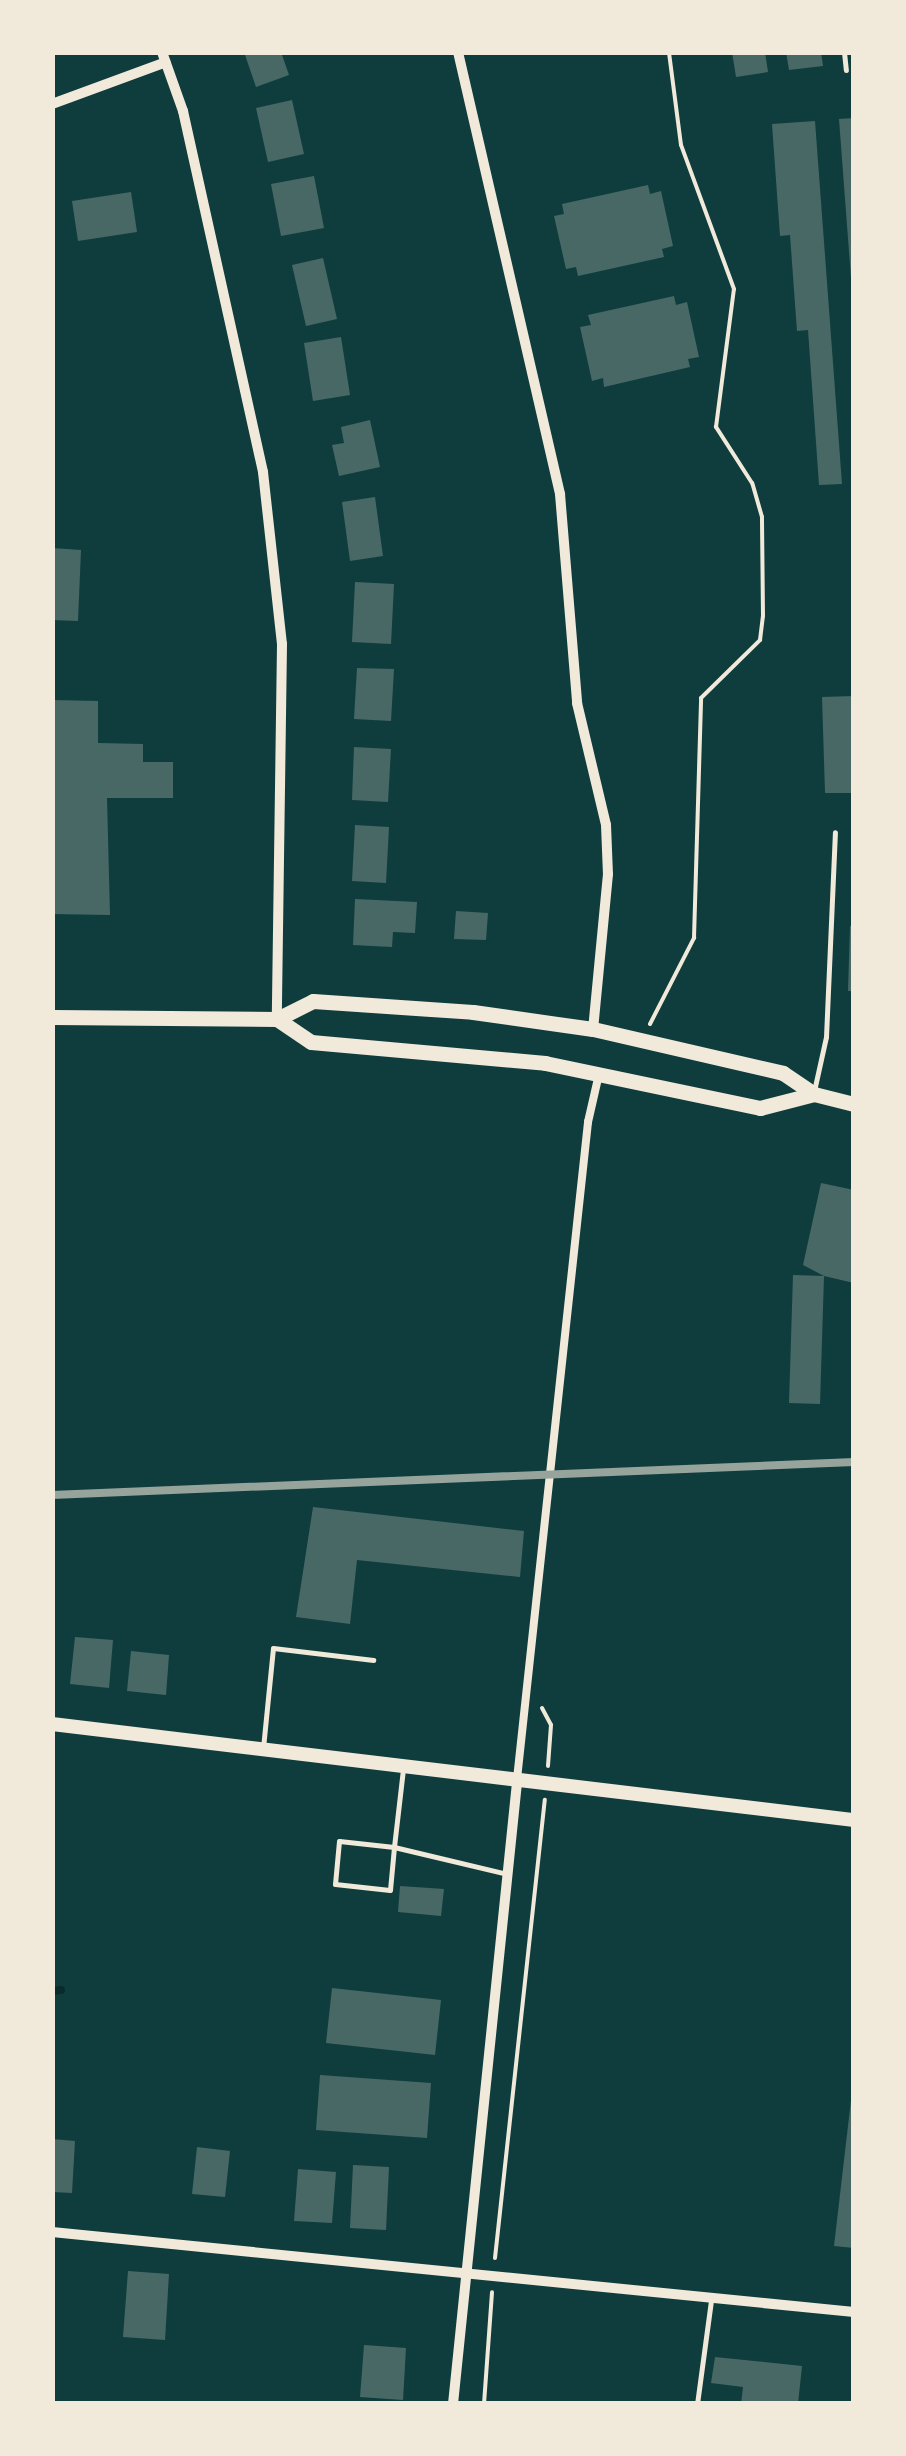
<!DOCTYPE html>
<style>
body{margin:0}
#map{position:relative;width:906px;height:2456px;overflow:hidden;background:#0f3d3e;font-family:"PT Sans",sans-serif}
div>[style]{position:absolute}
[style*='--x']{left:calc(var(--x)*1px);top:calc(var(--y)*1px);width:calc(var(--w)*1px);rotate:calc(var(--a)*1deg)}
.stream>*{height:8px;margin:-4px;padding:0 4px;transform-origin:4px;border-radius:4px;background:#0a2a2b}
.building>*{inset:0;background:#486865}
.path>*{height:4px;margin:-2px;padding:0 2px;transform-origin:2px;border-radius:2px;background:#f1e9da}
.service>*{height:5px;margin:-2.5px;padding:0 2.5px;transform-origin:2.5px;border-radius:2.5px;background:#f1e9da}
.pedestrian>*{height:8px;margin:-4px;padding:0 4px;transform-origin:4px;border-radius:4px;background:#f1e9da}
.minor>*{height:10px;margin:-5px;padding:0 5px;transform-origin:5px;border-radius:5px;background:#f1e9da}
.tertiary>*{height:14px;margin:-7px;padding:0 7px;transform-origin:7px;border-radius:7px;background:#f1e9da}
.secondary>*{height:15px;margin:-7.5px;padding:0 7.5px;transform-origin:7.5px;border-radius:7.5px;background:#f1e9da}
.rail>*{height:8px;margin:-4px;padding:0 4px;transform-origin:4px;border-radius:4px;background:#97a49c}
span{translate:-50% -50%;white-space:nowrap;text-align:center;line-height:1.15;-webkit-text-stroke:8px #f1e9da;paint-order:stroke}
.frame{position:absolute;inset:0;border:55px solid #f1e9da;pointer-events:none}
</style>
<div id="map">
<div class="stream">
<i style="--x:52;--y:1991;--w:9;--a:-6"></i>
</div>
<div class="building">
<i style="clip-path:polygon(244px 52px,281px 52px,289px 75px,256px 87px)"></i>
<i style="clip-path:polygon(732px 52px,765px 52px,768px 72px,736px 77px)"></i>
<i style="clip-path:polygon(786px 52px,821px 52px,823px 66px,789px 70px)"></i>
<i style="clip-path:polygon(292px 100px,304px 154px,268px 162px,256px 108px)"></i>
<i style="clip-path:polygon(854px 118px,854px 278px,851px 278px,839px 119px)"></i>
<i style="clip-path:polygon(815px 121px,842px 484px,819px 485px,808px 330px,797px 331px,790px 235px,780px 236px,772px 124px)"></i>
<i style="clip-path:polygon(314px 176px,324px 228px,281px 236px,271px 184px)"></i>
<i style="clip-path:polygon(648px 185px,650px 194px,661px 191px,673px 246px,662px 249px,664px 257px,578px 276px,576px 267px,566px 269px,554px 216px,564px 214px,562px 204px)"></i>
<i style="clip-path:polygon(131px 192px,137px 232px,78px 241px,72px 201px)"></i>
<i style="clip-path:polygon(323px 258px,337px 319px,306px 326px,292px 265px)"></i>
<i style="clip-path:polygon(674px 296px,676px 305px,687px 302px,699px 357px,688px 359px,690px 367px,604px 387px,603px 378px,592px 381px,580px 327px,591px 325px,588px 315px)"></i>
<i style="clip-path:polygon(341px 337px,350px 395px,313px 401px,304px 343px)"></i>
<i style="clip-path:polygon(370px 420px,380px 467px,339px 476px,332px 445px,344px 443px,341px 427px)"></i>
<i style="clip-path:polygon(375px 497px,383px 556px,350px 561px,342px 502px)"></i>
<i style="clip-path:polygon(52px 548px,81px 550px,78px 621px,52px 620px)"></i>
<i style="clip-path:polygon(355px 582px,394px 584px,391px 644px,352px 642px)"></i>
<i style="clip-path:polygon(357px 668px,394px 669px,391px 721px,354px 719px)"></i>
<i style="clip-path:polygon(854px 696px,854px 793px,825px 793px,822px 697px)"></i>
<i style="clip-path:polygon(52px 700px,98px 701px,98px 743px,143px 744px,143px 762px,173px 762px,173px 798px,107px 798px,110px 915px,52px 914px)"></i>
<i style="clip-path:polygon(354px 747px,391px 749px,388px 802px,352px 800px)"></i>
<i style="clip-path:polygon(355px 825px,389px 827px,386px 883px,352px 881px)"></i>
<i style="clip-path:polygon(355px 899px,417px 902px,415px 933px,393px 932px,392px 947px,353px 945px)"></i>
<i style="clip-path:polygon(456px 911px,488px 913px,486px 940px,454px 939px)"></i>
<i style="clip-path:polygon(850px 926px,854px 926px,854px 991px,848px 991px)"></i>
<i style="clip-path:polygon(821px 1183px,854px 1190px,854px 1283px,824px 1276px,820px 1404px,789px 1403px,793px 1275px,824px 1276px,803px 1265px)"></i>
<i style="clip-path:polygon(313px 1507px,524px 1531px,520px 1577px,357px 1560px,350px 1624px,296px 1617px)"></i>
<i style="clip-path:polygon(75px 1637px,113px 1640px,109px 1688px,70px 1684px)"></i>
<i style="clip-path:polygon(131px 1651px,169px 1655px,166px 1695px,127px 1691px)"></i>
<i style="clip-path:polygon(400px 1886px,444px 1889px,441px 1916px,398px 1912px)"></i>
<i style="clip-path:polygon(332px 1988px,441px 2000px,435px 2055px,326px 2043px)"></i>
<i style="clip-path:polygon(320px 2075px,431px 2083px,427px 2138px,316px 2130px)"></i>
<i style="clip-path:polygon(851px 2100px,854px 2100px,854px 2248px,834px 2246px)"></i>
<i style="clip-path:polygon(52px 2139px,75px 2141px,72px 2193px,52px 2192px)"></i>
<i style="clip-path:polygon(197px 2147px,230px 2151px,225px 2197px,192px 2194px)"></i>
<i style="clip-path:polygon(353px 2165px,389px 2167px,386px 2230px,350px 2228px)"></i>
<i style="clip-path:polygon(298px 2169px,336px 2172px,332px 2223px,294px 2221px)"></i>
<i style="clip-path:polygon(128px 2271px,169px 2274px,165px 2340px,123px 2337px)"></i>
<i style="clip-path:polygon(364px 2345px,406px 2348px,403px 2400px,360px 2397px)"></i>
<i style="clip-path:polygon(715px 2357px,802px 2366px,798px 2404px,741px 2404px,743px 2387px,711px 2383px)"></i>
</div>
<div class="path">
<i style="--x:650;--y:1024;--w:97;--a:-62.9"></i>
<i style="--x:694;--y:938;--w:240;--a:-88.3"></i>
<i style="--x:701;--y:698;--w:83;--a:-44.5"></i>
<i style="--x:760;--y:640;--w:24;--a:-83"></i>
<i style="--x:763;--y:616;--w:99;--a:-90.6"></i>
<i style="--x:762;--y:517;--w:35;--a:-106"></i>
<i style="--x:752;--y:483;--w:67;--a:-122.7"></i>
<i style="--x:716;--y:427;--w:139;--a:-82.6"></i>
<i style="--x:734;--y:289;--w:153;--a:-110.2"></i>
<i style="--x:681;--y:145;--w:94;--a:-97.4"></i>
<i style="--x:542;--y:1708;--w:19;--a:62"></i>
<i style="--x:551;--y:1725;--w:41;--a:94.2"></i>
<i style="--x:495;--y:2258;--w:461;--a:-83.8"></i>
<i style="--x:484;--y:2404;--w:112;--a:-85.9"></i>
</div>
<div class="service">
<i style="--x:844;--y:52;--w:18;--a:84"></i>
<i style="--x:814;--y:1091;--w:55;--a:-77.5"></i>
<i style="--x:826;--y:1037;--w:205;--a:-87.5"></i>
<i style="--x:263;--y:1748;--w:100;--a:-84.3"></i>
<i style="--x:273;--y:1648;--w:101;--a:6.8"></i>
<i style="--x:403;--y:1769;--w:79;--a:96.6"></i>
<i style="--x:394;--y:1847;--w:55;--a:-173.8"></i>
<i style="--x:339;--y:1841;--w:43;--a:95.3"></i>
<i style="--x:335;--y:1884;--w:55;--a:6.2"></i>
<i style="--x:390;--y:1890;--w:43;--a:-84.7"></i>
<i style="--x:394;--y:1847;--w:116;--a:13.4"></i>
<i style="--x:697;--y:2404;--w:104;--a:-82.3"></i>
</div>
<div class="pedestrian">
<i style="--x:517;--y:1779;--w:661;--a:-83.83"></i>
<i style="--x:588;--y:1122;--w:49;--a:-77.1"></i>
</div>
<div class="minor">
<i style="--x:162;--y:52;--w:63;--a:70.4"></i>
<i style="--x:183;--y:111;--w:370;--a:77.5"></i>
<i style="--x:263;--y:472;--w:173;--a:83.7"></i>
<i style="--x:282;--y:644;--w:375;--a:90.8"></i>
<i style="--x:458;--y:52;--w:454;--a:77"></i>
<i style="--x:560;--y:494;--w:210;--a:85.3"></i>
<i style="--x:577;--y:703;--w:125;--a:76.6"></i>
<i style="--x:606;--y:825;--w:49;--a:87.7"></i>
<i style="--x:608;--y:874;--w:156;--a:95.5"></i>
<i style="--x:52;--y:104;--w:121;--a:-20.2"></i>
<i style="--x:52;--y:2232;--w:806;--a:5.7"></i>
<i style="--x:453;--y:2404;--w:624;--a:-84.12"></i>
</div>
<div class="tertiary">
<i style="--x:52;--y:1724;--w:808;--a:6.83"></i>
</div>
<div class="secondary">
<i style="--x:52;--y:1017;--w:225;--a:0.5"></i>
<i style="--x:277;--y:1019;--w:40;--a:-26.6"></i>
<i style="--x:313;--y:1001;--w:160;--a:3.9"></i>
<i style="--x:473;--y:1012;--w:121;--a:8.1"></i>
<i style="--x:593;--y:1029;--w:195;--a:13"></i>
<i style="--x:783;--y:1073;--w:37;--a:34"></i>
<i style="--x:814;--y:1094;--w:41;--a:14"></i>
<i style="--x:277;--y:1019;--w:41;--a:34.1"></i>
<i style="--x:311;--y:1042;--w:235;--a:5.1"></i>
<i style="--x:545;--y:1063;--w:220;--a:11.8"></i>
<i style="--x:760;--y:1108;--w:56;--a:-14.5"></i>
</div>
<div class="rail">
<i style="--x:52;--y:1495;--w:803;--a:-2.36"></i>
</div>
<div class="frame"></div>
</div>
